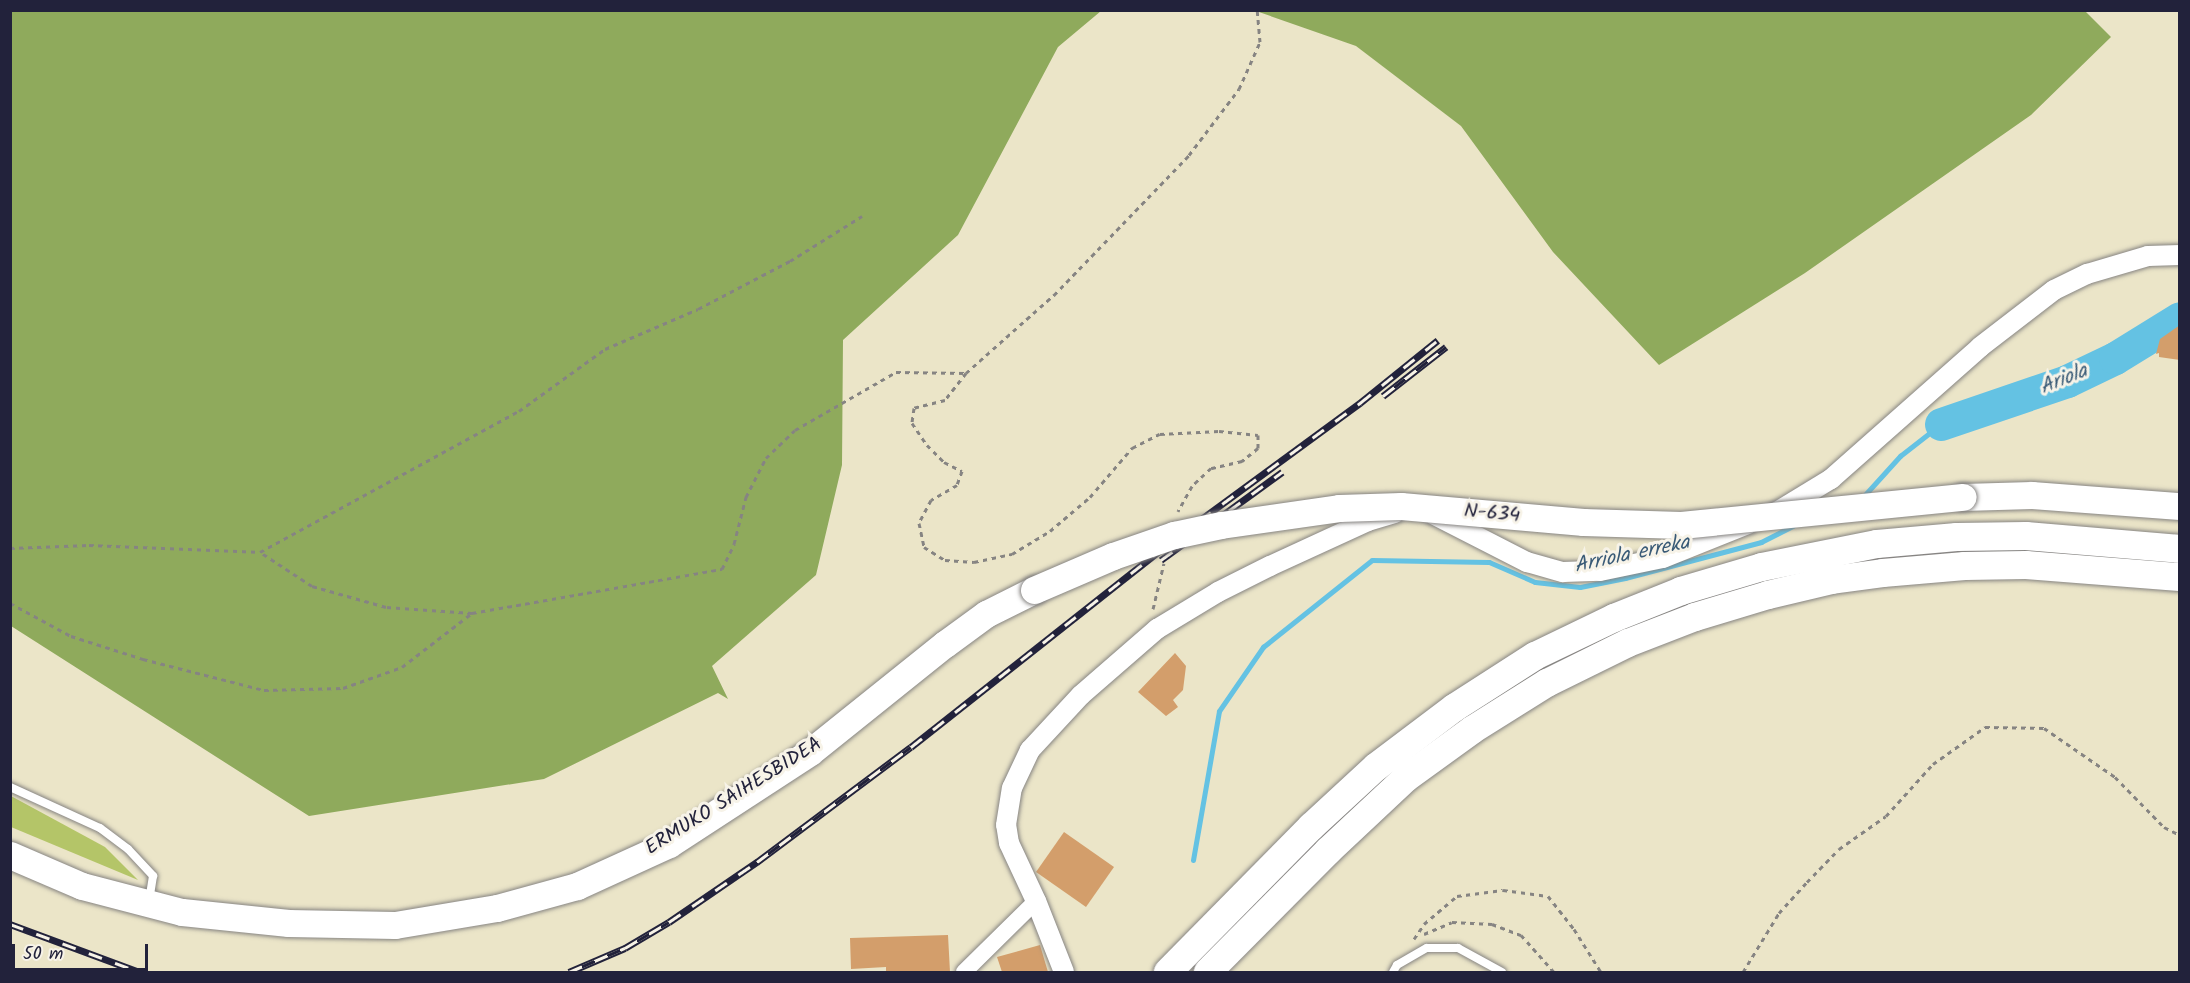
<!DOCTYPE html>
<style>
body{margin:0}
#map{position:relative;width:2190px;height:983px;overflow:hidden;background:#ebe5c8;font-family:Kalam,sans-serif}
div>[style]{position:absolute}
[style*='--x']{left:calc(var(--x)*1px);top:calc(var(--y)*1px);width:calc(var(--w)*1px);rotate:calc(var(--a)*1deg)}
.green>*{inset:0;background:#b4c568}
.forest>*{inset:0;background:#8faa5c}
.stream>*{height:5px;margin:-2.5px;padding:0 2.5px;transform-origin:2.5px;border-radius:2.5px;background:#64c2e3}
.river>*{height:33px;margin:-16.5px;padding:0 16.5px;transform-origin:16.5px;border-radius:16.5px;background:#64c2e3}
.building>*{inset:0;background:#d39e6b}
.path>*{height:3px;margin-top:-1.5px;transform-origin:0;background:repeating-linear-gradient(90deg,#868482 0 4.5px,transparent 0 9px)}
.roads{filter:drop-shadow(0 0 2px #868482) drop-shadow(0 0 2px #868482)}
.service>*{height:8px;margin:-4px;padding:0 4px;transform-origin:4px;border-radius:4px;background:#fff}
.minor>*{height:16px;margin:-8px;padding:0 8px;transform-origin:8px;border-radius:8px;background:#fff}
.tertiary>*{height:20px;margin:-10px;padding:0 10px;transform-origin:10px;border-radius:10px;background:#fff}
.trunk>*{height:27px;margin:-13.5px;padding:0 13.5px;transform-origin:13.5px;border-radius:13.5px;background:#fff}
.motorway>*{height:28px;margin:-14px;padding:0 14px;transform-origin:14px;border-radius:14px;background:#fff}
.rail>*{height:7px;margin-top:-3.5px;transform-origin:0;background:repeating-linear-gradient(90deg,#f7f3e8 0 14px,#22223b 0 28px);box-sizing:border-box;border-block:2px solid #22223b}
.bridges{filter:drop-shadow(0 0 2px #868482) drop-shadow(0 0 2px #868482)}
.trunk-bridge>*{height:27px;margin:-13.5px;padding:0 13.5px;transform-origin:13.5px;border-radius:13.5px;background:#fff}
span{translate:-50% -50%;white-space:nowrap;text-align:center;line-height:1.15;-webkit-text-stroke:6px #f7f3e8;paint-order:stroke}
.street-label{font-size:20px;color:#22223b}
.water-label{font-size:21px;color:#395a76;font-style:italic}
.frame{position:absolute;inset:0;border:12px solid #22223b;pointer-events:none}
.scale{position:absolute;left:12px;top:944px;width:136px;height:27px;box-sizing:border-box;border:3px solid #22223b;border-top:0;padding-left:8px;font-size:18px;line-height:21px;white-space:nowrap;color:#22223b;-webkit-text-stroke:4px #f7f3e8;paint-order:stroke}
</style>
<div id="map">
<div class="green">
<i style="clip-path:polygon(11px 796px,105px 847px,138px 880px,11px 827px)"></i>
</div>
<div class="forest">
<i style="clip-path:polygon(10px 11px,11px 10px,1101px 11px,1058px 47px,958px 235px,843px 340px,842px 465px,816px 575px,712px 666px,728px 699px,718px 693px,544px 779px,309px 816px,11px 626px)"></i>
<i style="clip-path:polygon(2085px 11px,2111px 37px,2031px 115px,1805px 273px,1659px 365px,1553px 252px,1461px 126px,1356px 46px,1256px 11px)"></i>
</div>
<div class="stream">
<i style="--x:1862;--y:498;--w:57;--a:-47.9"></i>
<i style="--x:1900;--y:456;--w:52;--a:-38"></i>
<i style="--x:1193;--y:860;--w:151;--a:-80.1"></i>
<i style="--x:1219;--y:711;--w:78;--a:-55.5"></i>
<i style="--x:1263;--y:647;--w:139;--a:-38.6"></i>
<i style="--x:1372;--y:560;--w:117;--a:1"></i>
<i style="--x:1489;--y:562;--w:50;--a:23.5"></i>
<i style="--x:1535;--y:582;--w:45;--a:6.3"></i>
<i style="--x:1580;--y:587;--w:46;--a:-11.3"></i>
<i style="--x:1625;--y:578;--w:141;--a:-14.8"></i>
<i style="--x:1761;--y:542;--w:36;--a:-27"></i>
</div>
<div class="river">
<i style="--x:1941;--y:424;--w:133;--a:-18.8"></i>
<i style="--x:2067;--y:381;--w:53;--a:-25.6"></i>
<i style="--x:2115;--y:358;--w:76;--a:-31.6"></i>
</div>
<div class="building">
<i style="clip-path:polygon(2180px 325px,2180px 360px,2159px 357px,2159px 353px,2156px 354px,2160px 339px)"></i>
<i style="clip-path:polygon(1175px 653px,1186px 666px,1183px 690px,1173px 700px,1178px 707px,1166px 716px,1138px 692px)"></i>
<i style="clip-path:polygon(1064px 832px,1114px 867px,1086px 907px,1036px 872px)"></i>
<i style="clip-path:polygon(948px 935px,950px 972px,886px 972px,886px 967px,851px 969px,850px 938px)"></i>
<i style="clip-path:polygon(1040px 945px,1048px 972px,1002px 972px,997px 957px)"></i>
</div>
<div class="path">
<i style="--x:966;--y:373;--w:34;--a:128"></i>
<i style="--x:945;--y:400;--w:32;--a:166"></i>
<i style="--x:914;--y:408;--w:15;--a:98"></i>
<i style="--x:912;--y:423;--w:27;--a:56"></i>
<i style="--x:927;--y:445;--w:24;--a:45"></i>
<i style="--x:944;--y:462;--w:20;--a:27"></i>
<i style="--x:962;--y:471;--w:15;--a:110"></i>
<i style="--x:957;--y:485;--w:30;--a:150"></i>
<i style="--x:931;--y:500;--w:26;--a:118"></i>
<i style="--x:919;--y:523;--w:25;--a:78"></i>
<i style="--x:924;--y:547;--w:25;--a:32"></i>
<i style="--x:945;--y:560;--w:29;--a:4"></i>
<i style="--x:974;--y:562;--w:39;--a:-12"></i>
<i style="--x:1012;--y:554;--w:44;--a:-31.2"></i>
<i style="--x:1050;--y:531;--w:52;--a:-40.4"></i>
<i style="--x:1090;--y:497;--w:65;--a:-49.4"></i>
<i style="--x:1132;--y:448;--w:31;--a:-27"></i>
<i style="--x:1160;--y:434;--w:59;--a:-2.9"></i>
<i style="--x:1219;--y:431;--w:39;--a:6"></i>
<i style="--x:1258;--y:435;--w:13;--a:90"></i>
<i style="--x:1258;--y:448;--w:21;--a:141"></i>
<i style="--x:1242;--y:461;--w:32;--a:167"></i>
<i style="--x:1211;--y:468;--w:26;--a:137"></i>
<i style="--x:1192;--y:486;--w:29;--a:119"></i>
<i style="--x:10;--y:548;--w:79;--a:-2.2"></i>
<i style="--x:89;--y:545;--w:171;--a:2.3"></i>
<i style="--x:260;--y:552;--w:295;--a:-28.6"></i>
<i style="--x:519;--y:411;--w:106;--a:-35.8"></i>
<i style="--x:605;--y:349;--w:101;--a:-23.3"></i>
<i style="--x:698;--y:309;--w:104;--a:-27.6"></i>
<i style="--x:790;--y:261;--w:85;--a:-32"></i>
<i style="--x:10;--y:603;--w:69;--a:28.4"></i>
<i style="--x:71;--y:636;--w:76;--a:17.7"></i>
<i style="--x:143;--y:659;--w:125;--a:14.4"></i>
<i style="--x:264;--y:690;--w:79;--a:-1.5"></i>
<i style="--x:343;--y:688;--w:63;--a:-19.6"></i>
<i style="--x:402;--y:667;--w:88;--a:-37.6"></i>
<i style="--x:472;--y:613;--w:86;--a:-176"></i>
<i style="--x:386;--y:607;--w:77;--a:-164.2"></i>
<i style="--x:312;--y:586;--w:62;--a:-146.8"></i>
<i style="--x:1153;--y:609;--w:47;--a:-76.6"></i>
<i style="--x:472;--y:613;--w:254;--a:-10"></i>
<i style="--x:722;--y:569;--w:28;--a:-64"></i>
<i style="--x:734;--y:544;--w:49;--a:-75.7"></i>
<i style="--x:746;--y:497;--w:44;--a:-62.9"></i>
<i style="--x:766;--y:458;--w:40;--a:-44"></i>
<i style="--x:795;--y:430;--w:116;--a:-29.9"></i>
<i style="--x:896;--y:372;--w:70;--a:0.8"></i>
<i style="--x:966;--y:373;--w:118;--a:-41.6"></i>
<i style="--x:1054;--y:295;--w:194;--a:-46"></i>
<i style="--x:1189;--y:155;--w:83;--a:-52.9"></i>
<i style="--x:1239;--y:89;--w:51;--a:-65.9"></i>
<i style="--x:1260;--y:42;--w:32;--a:-95"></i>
<i style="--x:1424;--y:934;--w:30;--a:-23"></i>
<i style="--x:1452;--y:922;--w:40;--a:2.9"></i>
<i style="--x:1492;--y:924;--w:31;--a:21"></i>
<i style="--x:1521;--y:935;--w:50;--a:48.3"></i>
<i style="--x:1414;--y:939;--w:18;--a:-56"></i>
<i style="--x:1424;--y:924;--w:43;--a:-40.3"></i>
<i style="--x:1457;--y:896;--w:46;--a:-7.4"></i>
<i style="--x:1503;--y:890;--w:45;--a:7.6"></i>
<i style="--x:1548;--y:896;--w:42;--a:51.8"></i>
<i style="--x:1574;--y:929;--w:51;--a:57.9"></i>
<i style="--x:10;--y:971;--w:5;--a:11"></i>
<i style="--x:1743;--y:972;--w:69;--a:-58.6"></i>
<i style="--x:1779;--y:913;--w:42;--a:-47.9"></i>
<i style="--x:1807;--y:882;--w:46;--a:-45.9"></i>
<i style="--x:1839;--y:849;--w:57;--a:-35.1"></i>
<i style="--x:1886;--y:816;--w:70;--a:-47.9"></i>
<i style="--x:1933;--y:764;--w:64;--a:-35.4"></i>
<i style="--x:1985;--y:727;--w:59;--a:1"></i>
<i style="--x:2044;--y:728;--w:86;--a:34.6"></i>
<i style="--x:2115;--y:777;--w:70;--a:45.6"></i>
<i style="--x:2164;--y:827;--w:18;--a:27"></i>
</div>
<div class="roads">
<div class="service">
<i style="--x:10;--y:787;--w:99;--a:24.5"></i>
<i style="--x:100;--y:828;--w:35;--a:37"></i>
<i style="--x:128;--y:849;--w:37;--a:47"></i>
<i style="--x:153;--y:876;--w:24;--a:99"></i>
<i style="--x:1393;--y:972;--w:8;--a:-60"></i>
<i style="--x:1397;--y:965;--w:34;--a:-30"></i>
<i style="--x:1427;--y:948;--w:31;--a:0"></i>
<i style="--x:1458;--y:948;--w:50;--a:28.6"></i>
</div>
<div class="minor">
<i style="--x:964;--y:972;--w:101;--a:-44.6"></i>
</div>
<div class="tertiary">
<i style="--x:1775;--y:513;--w:66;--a:-31.3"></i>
<i style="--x:1831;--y:479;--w:199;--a:-41.5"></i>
<i style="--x:1980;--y:347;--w:93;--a:-37.6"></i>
<i style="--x:2054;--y:290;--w:37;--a:-26"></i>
<i style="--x:2087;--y:274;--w:64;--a:-16.4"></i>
<i style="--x:2148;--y:256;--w:32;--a:-2"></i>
<i style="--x:1433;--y:514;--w:106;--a:27.1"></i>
<i style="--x:1527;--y:562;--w:37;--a:16"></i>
<i style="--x:1563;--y:572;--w:37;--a:-2"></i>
<i style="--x:1600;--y:571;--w:64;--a:-11.7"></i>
<i style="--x:1663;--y:558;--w:92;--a:-21.8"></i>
<i style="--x:1064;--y:972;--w:76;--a:-111.5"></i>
<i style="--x:1036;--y:901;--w:64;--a:-115"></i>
<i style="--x:1009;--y:843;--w:18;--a:-99"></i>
<i style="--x:1006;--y:825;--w:37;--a:-81"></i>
<i style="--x:1012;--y:788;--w:42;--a:-64.7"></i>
<i style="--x:1030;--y:750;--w:75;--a:-47.2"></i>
<i style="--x:1081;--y:695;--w:101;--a:-41"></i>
<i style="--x:1157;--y:629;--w:71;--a:-31.2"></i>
<i style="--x:1218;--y:592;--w:58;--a:-26.6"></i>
<i style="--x:1270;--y:566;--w:108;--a:-24.7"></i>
<i style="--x:1368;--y:521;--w:28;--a:-17"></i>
</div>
<div class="trunk">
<i style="--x:1963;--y:497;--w:69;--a:-1.7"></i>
<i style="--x:2032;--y:495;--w:148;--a:4.3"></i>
<i style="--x:10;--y:855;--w:78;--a:23.3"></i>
<i style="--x:82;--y:886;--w:103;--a:14.6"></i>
<i style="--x:182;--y:912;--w:107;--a:5.9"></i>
<i style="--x:288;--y:923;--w:107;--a:1.1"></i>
<i style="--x:395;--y:925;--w:103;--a:-9.5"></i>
<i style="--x:497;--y:908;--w:83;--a:-15.4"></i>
<i style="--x:577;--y:886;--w:101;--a:-24.5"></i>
<i style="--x:669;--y:844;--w:168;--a:-33.1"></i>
<i style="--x:810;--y:752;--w:173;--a:-38.7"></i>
<i style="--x:945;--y:644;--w:51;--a:-36.2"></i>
<i style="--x:986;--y:614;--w:54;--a:-26.6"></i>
</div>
<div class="motorway">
<i style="--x:1168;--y:972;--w:204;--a:-45.4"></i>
<i style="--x:1311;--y:827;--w:88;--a:-42.7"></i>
<i style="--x:1376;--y:767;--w:98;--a:-37.1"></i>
<i style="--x:1454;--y:708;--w:96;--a:-32.7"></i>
<i style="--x:1535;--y:656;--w:88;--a:-25.7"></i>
<i style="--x:1614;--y:618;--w:72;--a:-21.9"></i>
<i style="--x:1681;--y:591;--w:84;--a:-16.5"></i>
<i style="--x:1762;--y:567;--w:117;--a:-11.3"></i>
<i style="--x:1877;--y:544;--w:80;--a:-5"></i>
<i style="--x:1957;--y:537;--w:69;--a:-0.8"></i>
<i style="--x:2026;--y:536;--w:155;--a:4.8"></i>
<i style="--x:1208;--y:972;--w:170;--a:-45.2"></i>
<i style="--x:1328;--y:851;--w:107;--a:-43.1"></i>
<i style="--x:1406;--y:778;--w:82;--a:-36"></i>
<i style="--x:1472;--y:730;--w:89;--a:-32.1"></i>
<i style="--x:1547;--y:683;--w:90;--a:-26.3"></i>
<i style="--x:1628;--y:643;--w:72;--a:-21.2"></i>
<i style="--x:1695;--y:617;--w:76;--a:-16.8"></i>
<i style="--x:1768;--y:595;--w:66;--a:-13.2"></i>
<i style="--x:1832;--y:580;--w:51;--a:-7.8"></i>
<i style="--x:1883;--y:573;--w:82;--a:-4.9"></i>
<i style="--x:1965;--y:566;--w:61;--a:-0.9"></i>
<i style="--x:2026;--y:565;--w:154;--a:4.5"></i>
</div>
</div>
<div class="rail">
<i style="--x:1383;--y:396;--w:80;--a:-37.9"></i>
<i style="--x:1161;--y:560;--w:150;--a:-36"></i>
<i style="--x:10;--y:924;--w:139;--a:20.3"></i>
<i style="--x:569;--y:972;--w:61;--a:-23.2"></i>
<i style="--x:625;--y:948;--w:51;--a:-30.6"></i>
<i style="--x:669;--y:922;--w:107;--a:-34.3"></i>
<i style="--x:757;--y:862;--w:192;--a:-36.8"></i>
<i style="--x:911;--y:747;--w:339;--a:-38.3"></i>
<i style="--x:1177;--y:537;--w:227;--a:-36.2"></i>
<i style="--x:1360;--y:403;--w:100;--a:-38.9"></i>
</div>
<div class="bridges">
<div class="trunk-bridge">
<i style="--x:1034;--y:590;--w:86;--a:-23.3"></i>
<i style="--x:1113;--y:556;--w:65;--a:-19"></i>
<i style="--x:1174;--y:535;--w:48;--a:-12"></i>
<i style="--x:1221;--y:525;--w:119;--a:-8.2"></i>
<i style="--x:1339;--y:508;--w:62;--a:-1.8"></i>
<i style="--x:1401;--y:506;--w:183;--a:5"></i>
<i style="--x:1583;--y:522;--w:98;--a:1.8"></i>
<i style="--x:1681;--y:525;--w:283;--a:-5.7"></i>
</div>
</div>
<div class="street-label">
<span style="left:1492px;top:514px;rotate:5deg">N-634</span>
<span style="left:734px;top:797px;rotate:-32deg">ERMUKO SAIHESBIDEA</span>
</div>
<div class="water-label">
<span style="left:2064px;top:380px;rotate:-22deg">Ariola</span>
<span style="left:1632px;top:555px;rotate:-12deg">Arriola erreka</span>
</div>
<div class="frame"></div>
<div class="scale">50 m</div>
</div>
